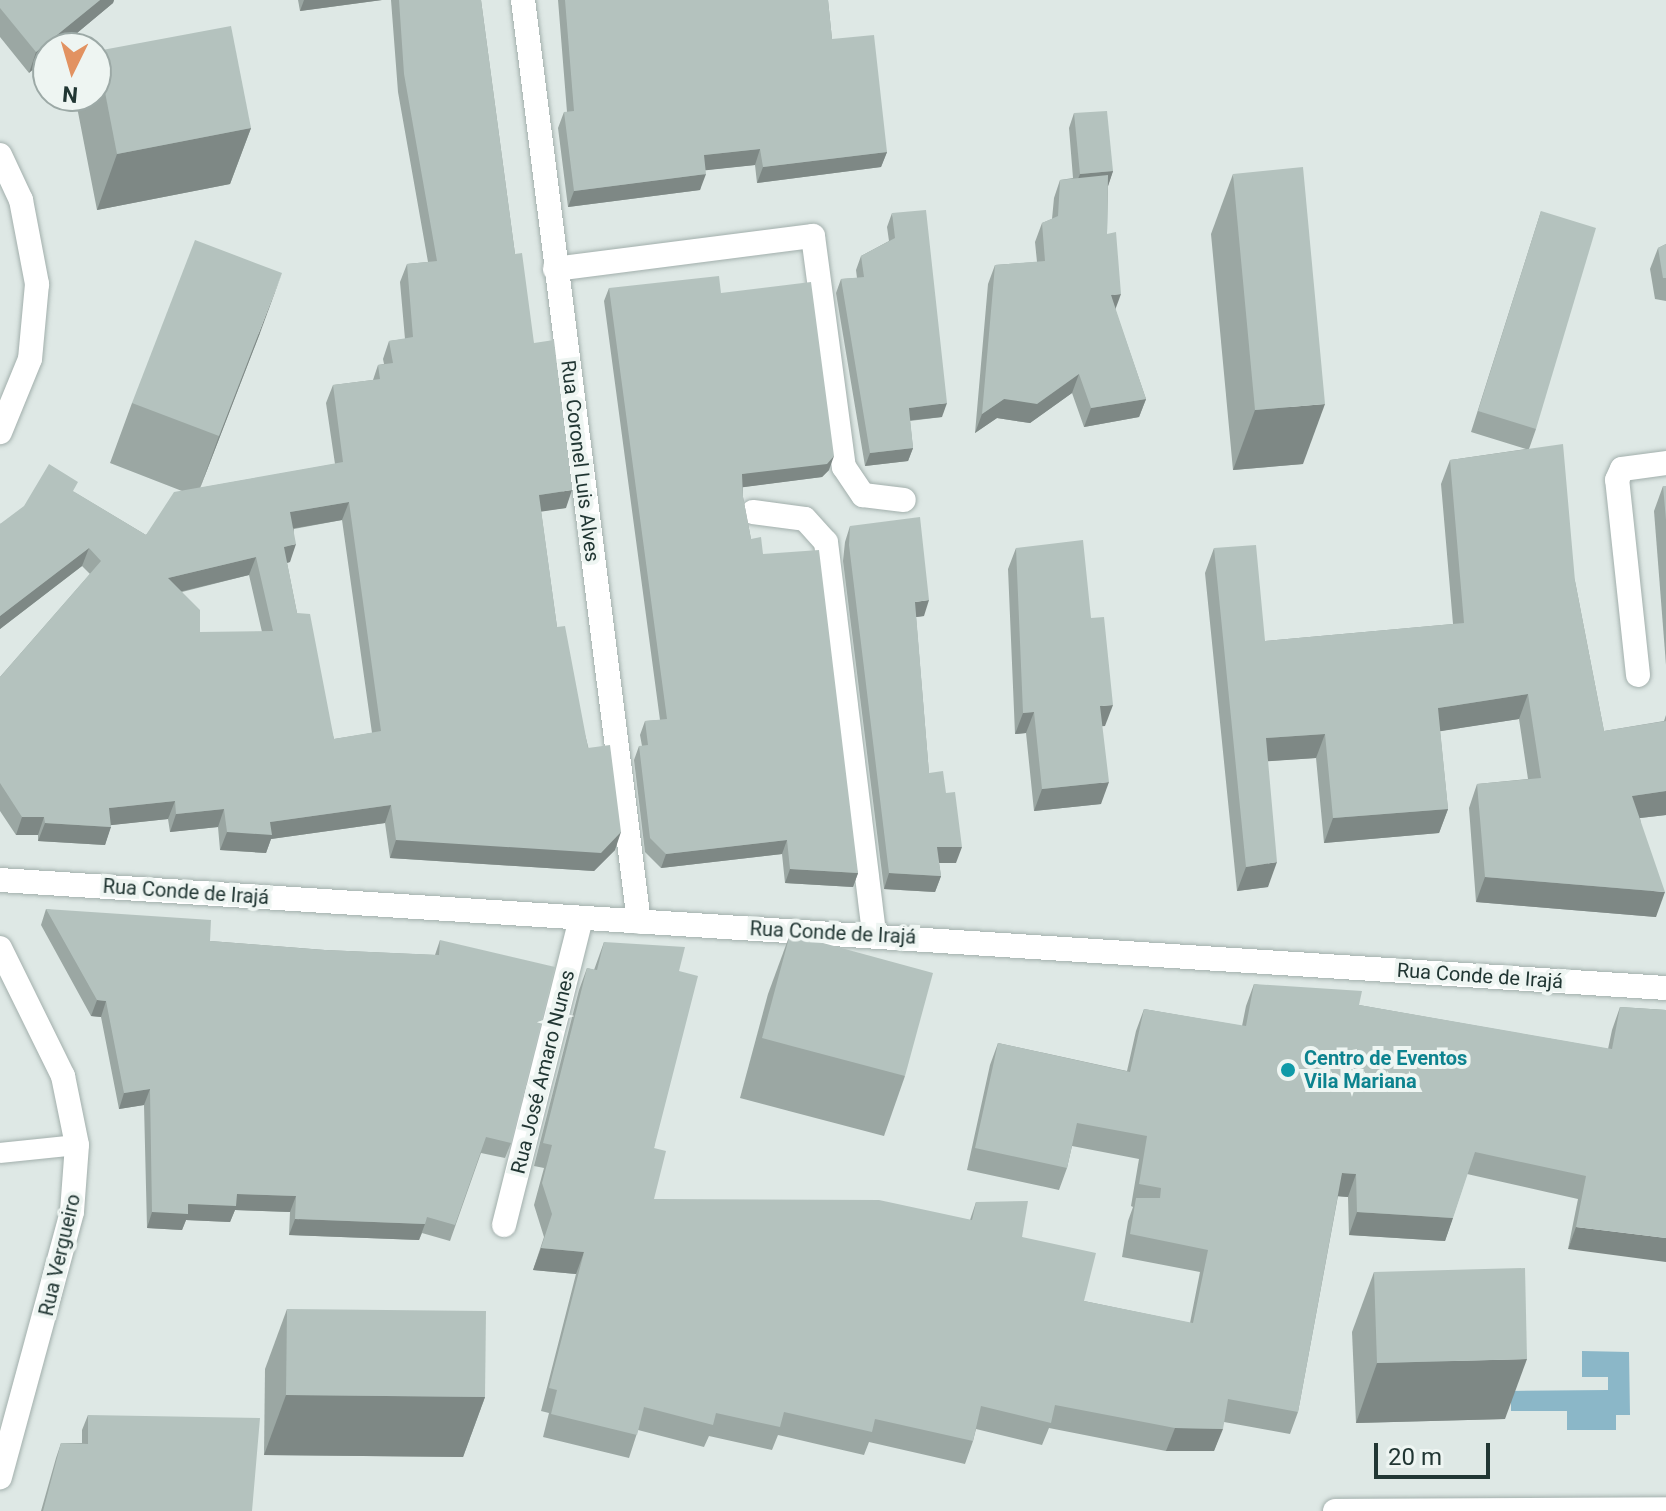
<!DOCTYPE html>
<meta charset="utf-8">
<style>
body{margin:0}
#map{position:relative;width:1666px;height:1511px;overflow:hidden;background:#dee8e5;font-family:Roboto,sans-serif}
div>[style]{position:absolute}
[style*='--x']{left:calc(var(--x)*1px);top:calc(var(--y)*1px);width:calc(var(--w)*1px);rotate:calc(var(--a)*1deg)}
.water>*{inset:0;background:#8bb7c8}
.roads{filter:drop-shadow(0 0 2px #a2afac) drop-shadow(0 0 2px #a2afac)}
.service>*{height:20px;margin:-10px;padding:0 10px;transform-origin:10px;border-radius:10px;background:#fff}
.minor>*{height:24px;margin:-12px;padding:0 12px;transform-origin:12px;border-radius:12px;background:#fff}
.secondary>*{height:24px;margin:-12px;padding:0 12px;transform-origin:12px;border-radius:12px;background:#fff}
.wall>*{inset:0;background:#9ba7a3}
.shaded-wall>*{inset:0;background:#7e8885}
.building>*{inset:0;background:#b4c2be}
.dots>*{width:22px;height:22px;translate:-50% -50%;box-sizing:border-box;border:4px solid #eef5f2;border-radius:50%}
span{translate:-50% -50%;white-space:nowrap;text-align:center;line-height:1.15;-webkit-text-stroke:8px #eef5f2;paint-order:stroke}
.street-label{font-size:20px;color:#213633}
.culture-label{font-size:20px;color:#0d838f;font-weight:700}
.left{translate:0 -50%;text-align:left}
.north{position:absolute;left:32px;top:32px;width:80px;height:80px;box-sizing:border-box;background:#eef5f2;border:2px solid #9ca9a6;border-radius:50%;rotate:185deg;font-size:22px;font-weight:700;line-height:32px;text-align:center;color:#213633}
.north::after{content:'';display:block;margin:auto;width:28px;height:36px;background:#e29261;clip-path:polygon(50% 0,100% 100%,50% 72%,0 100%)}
.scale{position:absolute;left:1374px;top:1443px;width:116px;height:36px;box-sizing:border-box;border:4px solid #213633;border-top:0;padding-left:10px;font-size:24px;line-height:28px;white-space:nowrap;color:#213633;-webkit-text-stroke:6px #eef5f2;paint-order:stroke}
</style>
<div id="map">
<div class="water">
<i style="clip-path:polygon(1582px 1351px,1629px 1352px,1630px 1415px,1616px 1415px,1616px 1430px,1567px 1430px,1567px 1411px,1511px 1411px,1511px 1391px,1608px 1390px,1608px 1377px,1582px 1377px)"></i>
</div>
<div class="roads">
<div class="service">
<i style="--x:0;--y:1153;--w:77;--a:-5.9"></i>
</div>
<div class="minor">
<i style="--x:523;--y:0;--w:929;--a:82.83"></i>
<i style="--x:0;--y:155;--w:50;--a:65"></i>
<i style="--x:21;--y:200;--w:86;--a:79.2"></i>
<i style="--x:37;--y:284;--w:75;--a:95.3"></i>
<i style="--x:30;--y:359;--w:79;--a:112.3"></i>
<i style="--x:555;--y:269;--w:260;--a:-7.3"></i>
<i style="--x:813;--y:236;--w:233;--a:82.4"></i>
<i style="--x:844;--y:467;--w:34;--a:56"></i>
<i style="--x:863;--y:495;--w:41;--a:7"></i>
<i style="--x:753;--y:512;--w:52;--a:7.7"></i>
<i style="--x:805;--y:519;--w:31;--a:48"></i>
<i style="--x:826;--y:542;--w:396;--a:83"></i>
<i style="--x:1638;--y:675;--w:196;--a:-96.1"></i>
<i style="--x:1617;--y:480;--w:12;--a:-66"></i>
<i style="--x:1622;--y:469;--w:44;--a:-7.8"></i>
<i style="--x:0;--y:880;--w:1669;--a:3.71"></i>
<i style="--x:504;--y:1225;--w:316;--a:-75.9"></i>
<i style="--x:1335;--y:1511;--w:331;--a:-0.3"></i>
</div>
<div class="secondary">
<i style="--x:0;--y:948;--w:143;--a:63.8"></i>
<i style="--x:63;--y:1076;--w:70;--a:78.5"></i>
<i style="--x:77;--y:1145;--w:67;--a:94.3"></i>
<i style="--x:72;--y:1212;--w:275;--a:105.2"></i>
</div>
</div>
<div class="wall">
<i style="clip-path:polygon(0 0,114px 0,113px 3px,59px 48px,48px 48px,29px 73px,0 37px)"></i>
<i style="clip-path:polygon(298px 0,382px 0,300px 11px)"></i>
<i style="clip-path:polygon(evenodd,391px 0,481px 0,515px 254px,566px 508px,541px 511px,557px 627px,615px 850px,594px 871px,390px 858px,385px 823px,271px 839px,266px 853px,220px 850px,218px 827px,170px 832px,168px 819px,111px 825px,105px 845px,38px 841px,38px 835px,16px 835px,0 811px,0 677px,90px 574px,82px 566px,0 629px,0 524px,74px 492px,146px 535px,182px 491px,110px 463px,132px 403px,260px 333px,200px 488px,335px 464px,326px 403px,333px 385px,373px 380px,378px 365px,384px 364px,383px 359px,389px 341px,405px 339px,400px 282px,407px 264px,428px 262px,398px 92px,391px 0,342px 520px,372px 733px,334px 739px,297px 613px,287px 563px,290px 562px,294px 529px,342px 520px,391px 0,249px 575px,262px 632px,200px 632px,182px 592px,249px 575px)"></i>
<i style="clip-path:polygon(558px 0,828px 0,832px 39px,887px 152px,881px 167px,757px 183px,755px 165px,705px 170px,700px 190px,568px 207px,558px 128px,564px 112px,567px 112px)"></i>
<i style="clip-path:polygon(97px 51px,251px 128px,230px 184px,97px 210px,77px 107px,81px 96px,96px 96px,96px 54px)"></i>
<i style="clip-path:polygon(1074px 113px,1113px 171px,1108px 186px,1107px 234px,1115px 309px,1146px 399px,1139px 417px,1084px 427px,1072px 393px,1030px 423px,997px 418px,975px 433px,988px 284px,995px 265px,1037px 262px,1035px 242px,1042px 223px,1052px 219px,1054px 198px,1060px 180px,1073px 178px,1069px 128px)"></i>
<i style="clip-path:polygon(1233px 174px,1303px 464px,1233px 470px,1211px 234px)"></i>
<i style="clip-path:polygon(1541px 211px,1536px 429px,1529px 449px,1575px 581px,1604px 731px,1664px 721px,1666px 715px,1666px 815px,1640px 818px,1656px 917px,1476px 902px,1469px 808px,1477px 784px,1528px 779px,1519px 719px,1440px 731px,1448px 809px,1439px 833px,1324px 843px,1316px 758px,1268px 761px,1268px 887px,1237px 891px,1205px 573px,1214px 548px,1265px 641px,1453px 624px,1441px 484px,1450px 460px,1526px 449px,1471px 432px)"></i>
<i style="clip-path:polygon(892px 213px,942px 417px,910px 421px,913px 448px,908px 461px,865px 466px,836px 293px,841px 279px,857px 278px,856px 270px,861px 256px,889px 241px,887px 227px)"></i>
<i style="clip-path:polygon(1666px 244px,1666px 301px,1655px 299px,1650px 269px,1658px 248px)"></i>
<i style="clip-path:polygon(609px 288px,721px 293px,829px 470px,822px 477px,743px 487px,743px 497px,751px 539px,763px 554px,858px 873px,853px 887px,785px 883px,782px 854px,661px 868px,645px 852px,634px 760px,639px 746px,642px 746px,640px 735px,645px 721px,660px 720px,604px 301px)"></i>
<i style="clip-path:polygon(1663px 486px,1666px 486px,1666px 665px,1654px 511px)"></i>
<i style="clip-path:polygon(850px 526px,924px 616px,916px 617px,929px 773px,956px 863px,939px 863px,941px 876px,935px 892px,884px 889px,843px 561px,845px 542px)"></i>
<i style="clip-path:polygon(1016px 548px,1091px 618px,1105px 726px,1102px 726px,1101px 804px,1034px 811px,1026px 733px,1015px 734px,1008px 569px)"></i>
<i style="clip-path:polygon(46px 909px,210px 941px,325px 950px,435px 955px,440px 940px,511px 1143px,505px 1158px,481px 1153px,450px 1241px,422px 1233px,419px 1240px,289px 1235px,290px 1212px,235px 1210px,230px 1222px,186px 1220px,182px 1230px,147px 1228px,144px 1105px,119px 1109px,101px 1017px,91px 1016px,41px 925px)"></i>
<i style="clip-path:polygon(790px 934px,905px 1076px,884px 1136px,740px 1098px,768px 994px)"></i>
<i style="clip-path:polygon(604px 942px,679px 971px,654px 1148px,654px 1199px,970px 1220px,976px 1202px,1022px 1237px,1084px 1301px,1190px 1323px,1200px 1272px,1122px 1257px,1128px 1221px,1133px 1207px,1131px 1206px,1139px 1159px,1072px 1146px,1067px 1168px,1059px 1190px,967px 1170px,990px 1065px,998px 1043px,1127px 1071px,1136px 1031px,1144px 1009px,1242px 1026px,1246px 1006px,1254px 984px,1359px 1005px,1608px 1049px,1612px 1030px,1620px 1007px,1666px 1010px,1568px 1249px,1578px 1199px,1467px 1174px,1445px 1241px,1349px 1235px,1348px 1197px,1338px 1196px,1298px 1412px,1290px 1434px,1224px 1422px,1214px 1451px,1166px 1451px,1049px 1428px,1042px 1445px,976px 1429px,973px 1441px,965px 1464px,869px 1442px,864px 1455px,778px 1435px,772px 1450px,709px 1436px,704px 1447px,638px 1430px,629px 1458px,543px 1437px,549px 1413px,541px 1411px,576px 1274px,533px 1270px,544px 1237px,534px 1205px,544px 1168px,534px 1166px,579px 990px,587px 968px,594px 970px)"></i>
<i style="clip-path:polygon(1374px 1272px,1505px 1419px,1356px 1423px,1352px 1332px)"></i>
<i style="clip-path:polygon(287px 1309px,485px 1397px,463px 1457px,264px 1455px,265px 1369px)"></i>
<i style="clip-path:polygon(88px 1415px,252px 1511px,41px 1511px,56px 1458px,61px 1443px,82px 1443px,82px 1430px)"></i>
</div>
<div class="shaded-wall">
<i style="clip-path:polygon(100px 0,114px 0,113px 3px,59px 48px,48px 48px,48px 57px,29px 73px,36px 52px)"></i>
<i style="clip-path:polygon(304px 0,382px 0,300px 11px)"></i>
<i style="clip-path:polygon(251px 128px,230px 184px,97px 210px,117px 154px)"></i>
<i style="clip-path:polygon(760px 149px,755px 165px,699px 171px,704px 155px)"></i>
<i style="clip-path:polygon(887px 152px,881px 167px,757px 183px,763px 167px)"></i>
<i style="clip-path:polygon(1113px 171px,1108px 186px,1074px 189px,1080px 174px)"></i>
<i style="clip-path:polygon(706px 174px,700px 190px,568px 207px,574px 191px)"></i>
<i style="clip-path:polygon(282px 273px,260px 333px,197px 496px,219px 436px)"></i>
<i style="clip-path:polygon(1121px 294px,1114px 313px,1111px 295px)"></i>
<i style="clip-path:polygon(1079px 374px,1072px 393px,1030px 423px,997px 418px,975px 433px,982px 414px,1004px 399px)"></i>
<i style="clip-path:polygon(1146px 399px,1139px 417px,1084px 427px,1091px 408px)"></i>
<i style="clip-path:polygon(947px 403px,942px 417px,904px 421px,909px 408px)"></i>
<i style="clip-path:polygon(1325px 404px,1303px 464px,1233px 470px,1255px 410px)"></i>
<i style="clip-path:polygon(913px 448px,908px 461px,865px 466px,870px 453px)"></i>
<i style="clip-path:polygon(834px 456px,829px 470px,822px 477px,737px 488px,742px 474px)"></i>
<i style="clip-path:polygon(572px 490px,566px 508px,532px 513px,539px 495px)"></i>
<i style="clip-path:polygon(349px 502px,342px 520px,284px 530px,290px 512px)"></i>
<i style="clip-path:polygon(296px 544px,290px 562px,278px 565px,284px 547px)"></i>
<i style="clip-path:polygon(89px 548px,82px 566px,0 629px,0 616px)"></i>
<i style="clip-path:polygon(256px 557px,249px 575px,162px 596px,168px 578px)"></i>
<i style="clip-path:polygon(929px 600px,924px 616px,909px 618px,915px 602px)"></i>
<i style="clip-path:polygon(1528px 694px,1519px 719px,1429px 733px,1438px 708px)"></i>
<i style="clip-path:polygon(1113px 705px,1105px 726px,1092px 727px,1100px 706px)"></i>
<i style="clip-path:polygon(1034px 712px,1026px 733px,1015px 734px,1023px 713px)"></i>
<i style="clip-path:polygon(1325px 734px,1316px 758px,1257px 762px,1266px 738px)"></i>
<i style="clip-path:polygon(1109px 782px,1101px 804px,1034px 811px,1042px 789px)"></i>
<i style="clip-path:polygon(1666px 791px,1666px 815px,1623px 820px,1632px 796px)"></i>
<i style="clip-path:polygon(175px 801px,168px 819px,103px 826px,109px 808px)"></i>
<i style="clip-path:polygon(391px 805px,385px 823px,271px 839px,266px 853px,220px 850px,227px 832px,270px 822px)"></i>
<i style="clip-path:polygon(224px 809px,218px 827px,170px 832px,176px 814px)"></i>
<i style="clip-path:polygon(1448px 809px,1439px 833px,1324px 843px,1333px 818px)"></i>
<i style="clip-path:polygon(22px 817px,44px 817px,38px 835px,16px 835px)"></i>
<i style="clip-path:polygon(45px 823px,111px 827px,105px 845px,38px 841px)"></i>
<i style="clip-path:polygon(621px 832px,615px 850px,594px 871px,390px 858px,396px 840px)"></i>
<i style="clip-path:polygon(787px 840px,782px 854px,661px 868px,666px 854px)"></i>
<i style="clip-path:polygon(937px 847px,962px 847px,956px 863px,932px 863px)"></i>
<i style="clip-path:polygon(1277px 862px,1268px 887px,1237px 891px,1246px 867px)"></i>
<i style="clip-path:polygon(790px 869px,858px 873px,853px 887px,785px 883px)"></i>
<i style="clip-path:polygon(889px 873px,941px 876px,935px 892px,884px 889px)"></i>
<i style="clip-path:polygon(1485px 877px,1665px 892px,1656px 917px,1476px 902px)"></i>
<i style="clip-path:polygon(97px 1000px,106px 1001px,101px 1017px,91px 1016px)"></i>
<i style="clip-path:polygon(150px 1089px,144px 1105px,119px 1109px,124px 1093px)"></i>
<i style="clip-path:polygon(1342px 1173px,1356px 1174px,1348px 1197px,1334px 1196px)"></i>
<i style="clip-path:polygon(237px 1194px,296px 1196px,290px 1212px,235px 1210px,230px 1222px,186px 1220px,182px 1230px,147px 1228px,152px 1212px)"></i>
<i style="clip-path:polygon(1357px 1212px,1453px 1218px,1445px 1241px,1349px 1235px)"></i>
<i style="clip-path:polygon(295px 1219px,425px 1224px,419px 1240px,289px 1235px)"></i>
<i style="clip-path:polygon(1576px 1227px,1666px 1238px,1666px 1262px,1568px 1249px)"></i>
<i style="clip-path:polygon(541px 1248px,584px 1252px,576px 1274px,533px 1270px)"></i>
<i style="clip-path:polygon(1527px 1359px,1505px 1419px,1356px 1423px,1377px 1363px)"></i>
<i style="clip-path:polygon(286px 1395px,485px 1397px,463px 1457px,264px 1455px)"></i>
<i style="clip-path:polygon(1175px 1428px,1223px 1429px,1214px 1451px,1166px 1451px)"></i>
</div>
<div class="building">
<i style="clip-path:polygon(0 0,100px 0,36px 52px,0 8px)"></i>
<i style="clip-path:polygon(evenodd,399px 0,481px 0,515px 254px,522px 253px,534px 343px,554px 340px,568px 456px,572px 490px,539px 495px,557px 627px,565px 626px,588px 748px,610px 745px,621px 832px,601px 853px,396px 840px,391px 805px,270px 822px,272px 835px,227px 832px,224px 809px,176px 814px,175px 801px,109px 808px,111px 827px,45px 823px,44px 817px,22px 817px,0 783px,0 677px,101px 561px,89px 548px,0 616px,0 524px,24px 506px,49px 464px,78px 482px,73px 491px,146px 535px,174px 492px,343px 462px,333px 385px,380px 379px,378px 365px,393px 363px,389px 341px,413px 337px,407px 264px,437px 261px,404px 74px,399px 0,349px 502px,381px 731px,334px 739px,310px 614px,297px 613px,284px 547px,296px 544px,290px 512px,349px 502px,399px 0,256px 557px,273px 631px,200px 632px,200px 610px,168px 578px,256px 557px)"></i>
<i style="clip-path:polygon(565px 0,828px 0,832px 39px,874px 35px,887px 152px,763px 167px,760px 149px,704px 155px,706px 174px,574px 191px,564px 112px,574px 111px)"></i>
<i style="clip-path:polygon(231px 26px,251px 128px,117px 154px,97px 51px)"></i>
<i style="clip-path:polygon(1107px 111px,1113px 171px,1080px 174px,1074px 113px)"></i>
<i style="clip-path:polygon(1303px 167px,1325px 404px,1255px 410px,1233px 174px)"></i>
<i style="clip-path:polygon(1108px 175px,1107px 234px,1116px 232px,1121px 294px,1111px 295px,1146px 399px,1091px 408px,1079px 374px,1037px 404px,1004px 399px,982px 414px,995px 265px,1045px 261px,1042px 223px,1058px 216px,1060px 180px)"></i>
<i style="clip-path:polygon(926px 210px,947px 403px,909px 408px,913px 448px,870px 453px,841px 279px,864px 277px,861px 256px,895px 238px,892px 213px)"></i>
<i style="clip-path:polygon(1541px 211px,1596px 228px,1536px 429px,1478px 411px)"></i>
<i style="clip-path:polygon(195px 240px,282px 273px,219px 436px,132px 403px)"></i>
<i style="clip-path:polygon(1666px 244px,1666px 278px,1663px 278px,1658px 248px)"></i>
<i style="clip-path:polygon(719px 276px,721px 293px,811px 282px,834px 456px,827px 464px,742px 474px,743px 497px,751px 539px,761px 537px,763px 554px,819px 550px,858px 873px,790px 869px,787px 840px,666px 854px,650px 838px,639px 746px,648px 745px,645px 721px,667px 719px,609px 288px)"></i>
<i style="clip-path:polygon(1563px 444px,1575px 581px,1604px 731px,1666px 721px,1666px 791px,1632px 796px,1665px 892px,1485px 877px,1477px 784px,1541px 778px,1528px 694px,1438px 708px,1448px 809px,1333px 818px,1325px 734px,1266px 738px,1277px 862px,1246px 867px,1214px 548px,1256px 545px,1265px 641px,1464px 623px,1450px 460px)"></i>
<i style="clip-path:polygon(1663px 486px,1666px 486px,1666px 520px)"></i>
<i style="clip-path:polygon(920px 517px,929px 600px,915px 602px,929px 773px,943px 771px,946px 793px,955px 792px,962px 847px,937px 847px,941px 876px,889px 873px,849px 545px,850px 526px)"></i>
<i style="clip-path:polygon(1083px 540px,1091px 618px,1104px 617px,1113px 705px,1100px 706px,1109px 782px,1042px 789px,1034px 712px,1023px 713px,1016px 548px)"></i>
<i style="clip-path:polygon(46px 909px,211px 920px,210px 941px,325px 950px,439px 955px,440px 940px,555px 967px,511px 1143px,486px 1137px,455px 1225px,427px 1217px,425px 1224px,295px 1219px,296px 1196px,237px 1194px,236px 1206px,188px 1204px,188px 1214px,152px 1212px,150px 1089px,124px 1093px,106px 1001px,97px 1000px)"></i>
<i style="clip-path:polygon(790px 934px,933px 973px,905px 1076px,762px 1038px)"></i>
<i style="clip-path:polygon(604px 942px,685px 947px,679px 971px,698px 976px,654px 1148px,666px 1151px,654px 1199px,879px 1200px,972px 1220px,976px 1202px,1028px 1201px,1022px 1237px,1096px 1253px,1084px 1301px,1193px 1323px,1208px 1250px,1130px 1234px,1136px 1198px,1160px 1198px,1161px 1188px,1139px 1184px,1147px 1136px,1077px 1123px,1067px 1168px,975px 1148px,998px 1043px,1130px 1072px,1144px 1009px,1246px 1026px,1254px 984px,1362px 991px,1359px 1005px,1612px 1049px,1620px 1007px,1666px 1010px,1666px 1238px,1576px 1227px,1586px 1176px,1475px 1152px,1453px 1218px,1357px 1212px,1356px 1174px,1342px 1173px,1298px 1412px,1228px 1399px,1223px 1429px,1175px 1428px,1055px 1405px,1051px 1423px,981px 1406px,973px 1441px,875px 1419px,872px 1432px,784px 1412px,780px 1427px,716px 1413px,713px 1425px,644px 1407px,637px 1435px,551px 1414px,557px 1390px,549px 1388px,584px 1252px,541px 1248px,552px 1214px,542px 1183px,552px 1145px,543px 1143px,587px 968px,597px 970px)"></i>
<i style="clip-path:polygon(1525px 1268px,1527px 1359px,1377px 1363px,1374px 1272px)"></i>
<i style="clip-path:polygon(287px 1309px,486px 1311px,485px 1397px,286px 1395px)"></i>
<i style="clip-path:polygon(88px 1415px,260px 1418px,252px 1511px,43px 1511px,61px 1443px,88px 1444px)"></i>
</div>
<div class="dots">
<i style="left:1288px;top:1070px;background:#0f9aa8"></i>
</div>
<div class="street-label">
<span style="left:580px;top:461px;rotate:83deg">Rua Coronel Luis Alves</span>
<span style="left:186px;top:892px;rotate:4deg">Rua Conde de Irajá</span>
<span style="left:833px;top:933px;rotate:3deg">Rua Conde de Irajá</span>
<span style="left:1480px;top:976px;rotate:4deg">Rua Conde de Irajá</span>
<span style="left:543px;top:1072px;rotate:-76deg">Rua José Amaro Nunes</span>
<span style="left:60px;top:1255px;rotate:-77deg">Rua Vergueiro</span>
</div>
<div class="culture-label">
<span class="left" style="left:1304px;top:1070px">Centro de Eventos<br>Vila Mariana</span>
</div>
<div class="north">N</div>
<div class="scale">20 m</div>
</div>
